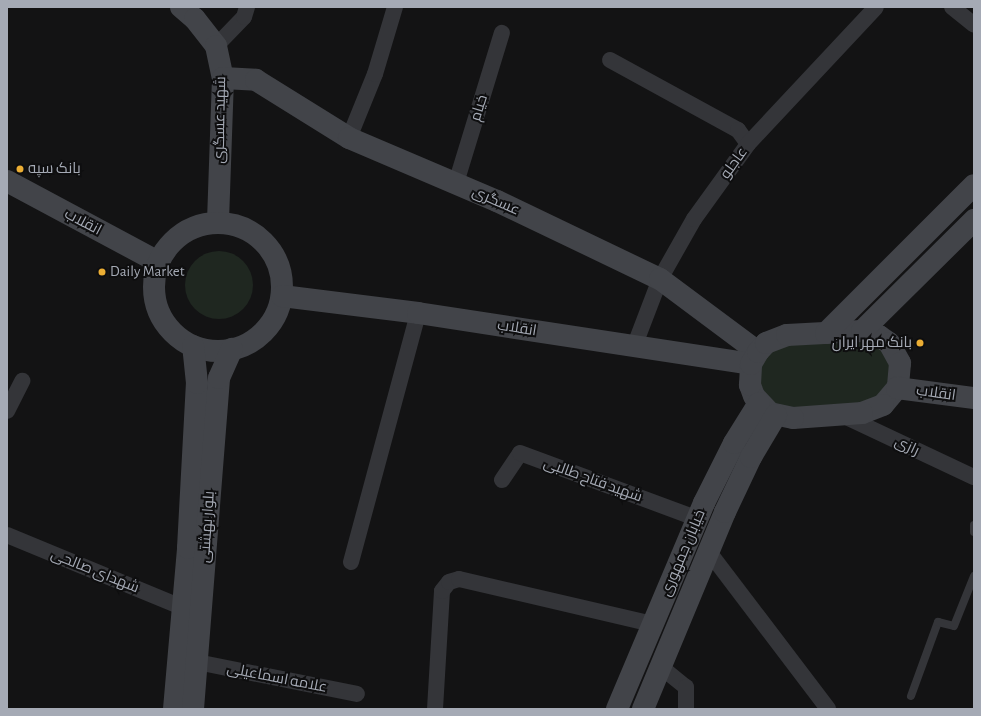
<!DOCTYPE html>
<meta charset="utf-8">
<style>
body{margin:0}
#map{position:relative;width:981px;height:716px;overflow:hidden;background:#131314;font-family:"Alegreya Sans",Cairo,sans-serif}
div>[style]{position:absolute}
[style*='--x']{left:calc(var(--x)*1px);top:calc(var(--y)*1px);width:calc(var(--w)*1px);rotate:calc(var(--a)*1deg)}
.green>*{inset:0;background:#1f2720}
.round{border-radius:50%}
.lane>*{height:8px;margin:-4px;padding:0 4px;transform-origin:4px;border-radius:4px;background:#343539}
.street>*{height:16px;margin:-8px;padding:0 8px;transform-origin:8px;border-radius:8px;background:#343539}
.secondary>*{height:22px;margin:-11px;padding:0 11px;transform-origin:11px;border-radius:11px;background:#424449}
.secondary>.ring{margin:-11px;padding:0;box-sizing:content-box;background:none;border:22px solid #424449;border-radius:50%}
.dots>*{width:11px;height:11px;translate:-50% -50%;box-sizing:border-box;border:2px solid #0e0e0f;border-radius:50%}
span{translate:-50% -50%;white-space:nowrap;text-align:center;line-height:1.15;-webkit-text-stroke:4px #0e0e0f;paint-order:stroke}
.street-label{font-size:15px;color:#a5aab5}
.poi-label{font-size:15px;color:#a5aab5}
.left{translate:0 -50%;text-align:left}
.right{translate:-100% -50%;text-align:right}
.frame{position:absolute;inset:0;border:8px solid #a5aab5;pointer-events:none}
</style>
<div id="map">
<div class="green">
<i class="round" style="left:185px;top:251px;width:68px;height:68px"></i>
<i style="clip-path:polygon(866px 341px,882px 350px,887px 357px,891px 374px,884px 391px,870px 402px,793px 408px,775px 404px,768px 399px,760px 383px,761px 365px,772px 351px,789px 345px)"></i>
</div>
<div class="lane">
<i style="--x:974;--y:525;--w:7;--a:90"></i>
<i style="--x:911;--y:696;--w:79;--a:-70"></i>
<i style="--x:938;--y:622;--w:16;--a:14"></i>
<i style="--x:954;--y:626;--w:54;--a:-68.2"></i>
</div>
<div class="street">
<i style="--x:952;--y:7;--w:28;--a:39"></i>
<i style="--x:216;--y:46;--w:40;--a:-46"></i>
<i style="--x:244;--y:17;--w:10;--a:-73"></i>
<i style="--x:610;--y:60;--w:146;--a:28.7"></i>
<i style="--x:738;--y:130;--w:17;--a:54"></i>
<i style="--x:349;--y:138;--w:69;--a:-67.9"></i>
<i style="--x:375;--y:74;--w:70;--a:-73.4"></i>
<i style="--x:456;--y:183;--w:157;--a:-73"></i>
<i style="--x:634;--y:347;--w:73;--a:-69.1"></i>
<i style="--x:660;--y:279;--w:69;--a:-60.5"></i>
<i style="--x:694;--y:219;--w:92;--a:-54.2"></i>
<i style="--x:748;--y:144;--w:187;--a:-46.9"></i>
<i style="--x:7;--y:411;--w:34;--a:-63"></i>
<i style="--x:842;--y:415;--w:146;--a:25.2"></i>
<i style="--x:502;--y:480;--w:32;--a:-56"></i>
<i style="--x:520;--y:453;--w:190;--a:20.3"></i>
<i style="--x:7;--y:535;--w:189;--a:22.4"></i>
<i style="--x:709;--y:552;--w:197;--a:52.8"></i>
<i style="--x:351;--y:562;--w:258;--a:-74.9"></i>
<i style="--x:197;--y:662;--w:163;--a:11.3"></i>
<i style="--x:661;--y:667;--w:32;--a:39"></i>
<i style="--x:686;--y:687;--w:22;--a:90"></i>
<i style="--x:435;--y:709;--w:118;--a:-86.6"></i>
<i style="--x:442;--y:591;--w:11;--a:-52"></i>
<i style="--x:449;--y:582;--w:10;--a:-17"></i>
<i style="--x:459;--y:579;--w:199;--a:13.1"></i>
</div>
<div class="secondary">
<i style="--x:181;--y:7;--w:18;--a:41"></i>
<i style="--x:195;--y:19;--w:34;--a:52"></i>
<i style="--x:216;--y:46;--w:33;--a:78"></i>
<i style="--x:223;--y:78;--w:145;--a:92"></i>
<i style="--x:223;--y:78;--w:33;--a:3"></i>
<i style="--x:256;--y:80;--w:110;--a:31.9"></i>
<i style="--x:349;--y:138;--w:161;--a:23.1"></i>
<i style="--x:497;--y:201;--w:181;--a:25.6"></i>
<i style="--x:660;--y:279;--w:122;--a:36.7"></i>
<i style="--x:7;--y:181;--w:171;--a:28.2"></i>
<i class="ring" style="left:154px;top:223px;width:106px;height:106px"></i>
<i style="--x:282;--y:296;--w:137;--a:7.1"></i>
<i style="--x:418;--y:313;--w:337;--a:8.7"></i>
<i style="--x:862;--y:331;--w:18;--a:16"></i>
<i style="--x:879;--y:336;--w:12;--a:35"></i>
<i style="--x:889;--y:343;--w:23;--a:61"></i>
<i style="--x:900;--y:363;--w:24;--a:95"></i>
<i style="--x:898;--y:387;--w:23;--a:130"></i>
<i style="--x:883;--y:405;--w:22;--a:159"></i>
<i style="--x:862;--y:413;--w:69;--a:175.9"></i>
<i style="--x:793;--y:418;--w:24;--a:-168"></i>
<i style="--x:770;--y:413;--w:23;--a:-133"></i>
<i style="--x:754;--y:396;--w:12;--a:-110"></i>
<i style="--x:750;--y:385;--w:21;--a:-87"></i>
<i style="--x:751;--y:364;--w:14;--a:-60"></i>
<i style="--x:758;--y:352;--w:12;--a:-48"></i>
<i style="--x:766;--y:343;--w:22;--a:-21"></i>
<i style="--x:787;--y:335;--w:75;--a:-3.1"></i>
<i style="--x:862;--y:331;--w:158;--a:-44.7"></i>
<i style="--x:826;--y:333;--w:209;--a:-45"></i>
<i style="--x:897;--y:388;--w:78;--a:7.4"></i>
<i style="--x:174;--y:709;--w:162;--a:-85"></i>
<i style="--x:188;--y:548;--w:165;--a:-86.9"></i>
<i style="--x:197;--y:383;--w:37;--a:-96"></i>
<i style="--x:193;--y:709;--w:332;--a:-85.5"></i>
<i style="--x:219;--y:378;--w:32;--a:-66"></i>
<i style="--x:617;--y:709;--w:224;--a:-67.1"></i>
<i style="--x:704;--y:503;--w:67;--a:-63.4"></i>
<i style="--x:734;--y:443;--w:47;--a:-58"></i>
<i style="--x:643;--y:709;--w:213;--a:-67.4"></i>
<i style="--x:725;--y:512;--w:61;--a:-64.7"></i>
<i style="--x:751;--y:457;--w:49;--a:-59.2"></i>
</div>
<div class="dots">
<i style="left:20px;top:169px;background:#ecae34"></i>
<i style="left:102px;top:272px;background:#ecae34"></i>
<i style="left:920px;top:343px;background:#ecae34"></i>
</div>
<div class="street-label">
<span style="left:479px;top:108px;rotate:-73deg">خیام</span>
<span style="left:220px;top:120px;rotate:-89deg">شهید عسگری</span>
<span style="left:734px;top:163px;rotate:-54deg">عاجلو</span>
<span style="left:496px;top:201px;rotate:24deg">عسگری</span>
<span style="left:83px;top:222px;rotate:28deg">انقلاب</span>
<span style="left:517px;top:328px;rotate:9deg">انقلاب</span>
<span style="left:936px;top:393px;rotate:8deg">انقلاب</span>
<span style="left:907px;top:446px;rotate:25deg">رازی</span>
<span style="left:593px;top:480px;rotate:20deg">شهید فتاح طالبی</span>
<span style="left:207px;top:527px;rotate:-86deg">بلوار بهشتی</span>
<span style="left:683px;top:553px;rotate:-67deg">خیابان جمهوری</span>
<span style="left:95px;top:571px;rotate:22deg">شهدای صالحی</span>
<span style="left:277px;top:678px;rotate:11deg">علامه اسماعیلی</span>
</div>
<div class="poi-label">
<span class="left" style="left:28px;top:169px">بانک سپه</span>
<span class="left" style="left:110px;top:272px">Daily Market</span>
<span class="right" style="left:912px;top:343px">بانک مهر ایران</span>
</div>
<div class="frame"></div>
</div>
